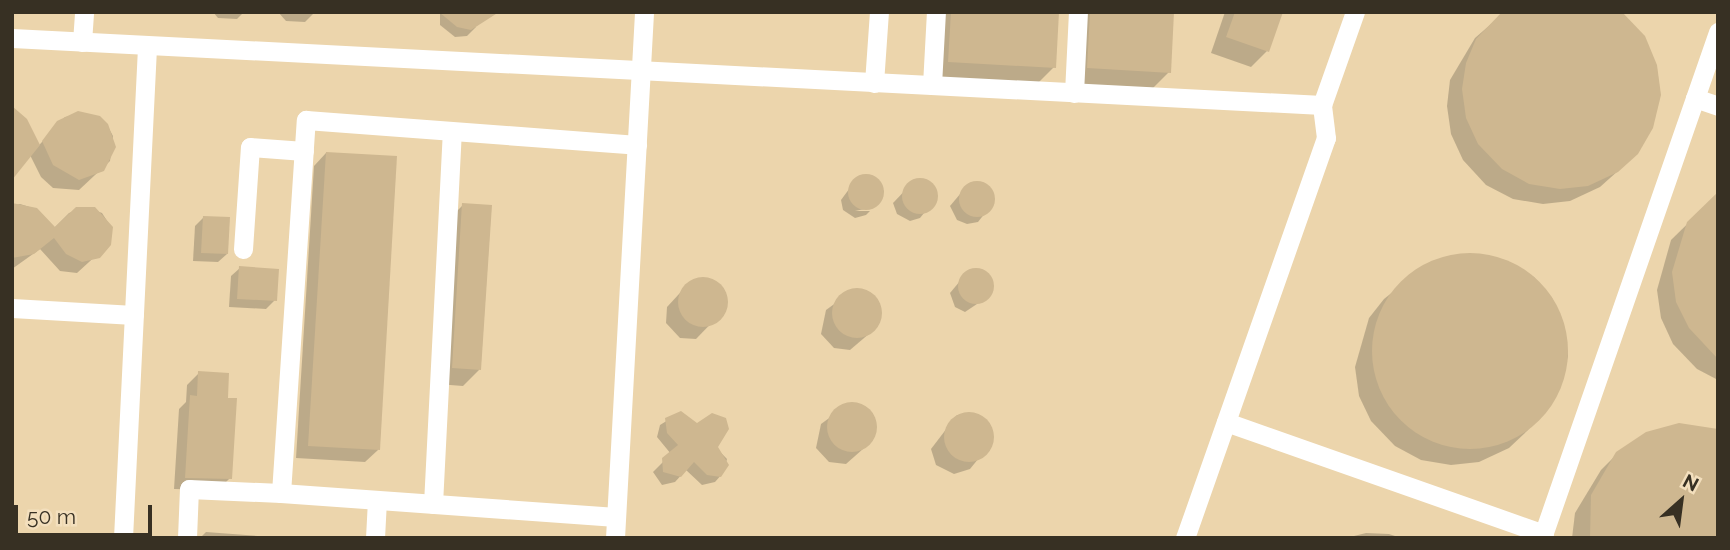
<!DOCTYPE html>
<style>
body{margin:0}
#map{position:relative;width:1730px;height:550px;overflow:hidden;background:#f3dfbd;font-family:Raleway,sans-serif}
div>[style]{position:absolute}
[style*='--x']{left:calc(var(--x)*1px);top:calc(var(--y)*1px);width:calc(var(--w)*1px);rotate:calc(var(--a)*1deg)}
.built>*{inset:0;background:#ecd5ac}
.shadow>*{inset:0;background:#0003}
.building>*{inset:0;background:#ceb790}
.round{border-radius:50%}
.minor>*{height:19px;margin:-9.5px;padding:0 9.5px;transform-origin:9.5px;border-radius:9.5px;background:#fff}
span{translate:-50% -50%;white-space:nowrap;text-align:center;line-height:1.15;-webkit-text-stroke:5px #f3dfbd;paint-order:stroke}
.frame{position:absolute;inset:0;border:14px solid #373023;pointer-events:none}
.north{position:absolute;left:1646px;top:466px;width:70px;height:70px;-webkit-text-stroke:5px #f3dfbd;paint-order:stroke;rotate:28deg;font-size:19px;font-weight:700;line-height:28px;text-align:center;color:#373023}
.north::after{content:'';display:block;margin:auto;width:24px;height:32px;background:#373023;clip-path:polygon(50% 0,100% 100%,50% 72%,0 100%)}
.scale{position:absolute;left:14px;top:505px;width:138px;height:32px;box-sizing:border-box;border:4px solid #373023;border-top:0;padding-left:9px;font-size:21px;line-height:24px;white-space:nowrap;color:#373023;-webkit-text-stroke:5px #f3dfbd;paint-order:stroke}
</style>
<div id="map">
<div class="built">
<i style="clip-path:polygon(12px 12px,1718px 12px,1718px 538px,12px 538px)"></i>
</div>
<div class="shadow">
<i style="clip-path:polygon(213px 12px,244px 12px,237px 19px,218px 18px)"></i>
<i style="clip-path:polygon(278px 12px,315px 12px,305px 22px,286px 21px)"></i>
<i style="clip-path:polygon(440px 12px,476px 27px,467px 36px,455px 37px,440px 25px)"></i>
<i style="clip-path:polygon(937px 12px,1057px 12px,1054px 67px,1038px 83px,933px 77px)"></i>
<i style="clip-path:polygon(1076px 12px,1172px 12px,1169px 72px,1153px 88px,1072px 84px)"></i>
<i style="clip-path:polygon(1225px 12px,1281px 12px,1267px 51px,1251px 67px,1211px 53px)"></i>
<i style="clip-path:polygon(1505px 12px,1619px 170px,1600px 187px,1570px 201px,1543px 204px,1513px 199px,1486px 185px,1463px 160px,1451px 134px,1447px 106px,1450px 80px,1475px 38px)"></i>
<i style="clip-path:polygon(88px 114px,107px 125px,113px 136px,110px 161px,79px 190px,53px 188px,41px 177px,30px 155px,65px 117px)"></i>
<i style="clip-path:polygon(326px 153px,378px 450px,365px 462px,296px 458px,314px 166px)"></i>
<i style="clip-path:polygon(867px 177px,884px 191px,874px 207px,855px 211px,870px 211px,866px 215px,855px 218px,843px 210px,841px 200px,855px 181px)"></i>
<i style="clip-path:polygon(914px 181px,927px 181px,937px 197px,920px 218px,910px 221px,897px 214px,893px 203px)"></i>
<i style="clip-path:polygon(979px 183px,989px 188px,993px 203px,978px 222px,967px 224px,957px 220px,950px 206px,966px 187px)"></i>
<i style="clip-path:polygon(1718px 194px,1718px 380px,1697px 369px,1673px 344px,1661px 318px,1657px 290px,1671px 240px)"></i>
<i style="clip-path:polygon(20px 204px,36px 209px,54px 228px,69px 213px,86px 207px,102px 213px,111px 227px,100px 252px,77px 273px,60px 271px,40px 249px,12px 269px,12px 206px)"></i>
<i style="clip-path:polygon(463px 205px,479px 370px,463px 386px,437px 384px,447px 221px)"></i>
<i style="clip-path:polygon(203px 218px,227px 254px,218px 262px,193px 261px,195px 226px)"></i>
<i style="clip-path:polygon(1463px 254px,1509px 262px,1534px 277px,1552px 298px,1564px 326px,1568px 356px,1560px 388px,1528px 430px,1509px 448px,1479px 462px,1451px 465px,1421px 460px,1395px 446px,1371px 421px,1359px 396px,1355px 367px,1369px 318px,1384px 299px,1430px 262px)"></i>
<i style="clip-path:polygon(240px 268px,275px 300px,266px 309px,229px 307px,231px 276px)"></i>
<i style="clip-path:polygon(977px 270px,987px 275px,992px 285px,989px 296px,965px 312px,955px 307px,950px 293px,965px 275px)"></i>
<i style="clip-path:polygon(709px 279px,722px 288px,726px 308px,696px 339px,680px 338px,666px 323px,667px 307px,691px 281px)"></i>
<i style="clip-path:polygon(855px 289px,871px 293px,880px 306px,877px 327px,850px 350px,834px 348px,821px 334px,826px 310px)"></i>
<i style="clip-path:polygon(199px 373px,230px 478px,218px 490px,174px 489px,179px 409px,186px 402px,187px 385px)"></i>
<i style="clip-path:polygon(850px 403px,866px 407px,875px 421px,872px 441px,846px 464px,829px 462px,816px 448px,821px 424px)"></i>
<i style="clip-path:polygon(681px 412px,727px 459px,723px 473px,715px 482px,702px 485px,686px 470px,675px 482px,662px 485px,653px 472px,671px 454px,657px 437px,660px 425px)"></i>
<i style="clip-path:polygon(974px 414px,988px 423px,992px 442px,970px 469px,954px 474px,936px 465px,931px 449px,957px 415px)"></i>
<i style="clip-path:polygon(1679px 425px,1718px 431px,1718px 538px,1572px 538px,1575px 513px,1601px 470px,1618px 453px)"></i>
<i style="clip-path:polygon(206px 532px,272px 537px,272px 538px,200px 538px)"></i>
<i style="clip-path:polygon(1366px 533px,1389px 534px,1401px 538px,1346px 538px)"></i>
</div>
<div class="building">
<i style="clip-path:polygon(439px 12px,499px 12px,471px 30px,457px 27px)"></i>
<i style="clip-path:polygon(951px 12px,1059px 12px,1056px 68px,948px 62px)"></i>
<i style="clip-path:polygon(1090px 12px,1174px 12px,1171px 73px,1087px 68px)"></i>
<i style="clip-path:polygon(1235px 12px,1283px 12px,1269px 52px,1226px 37px)"></i>
<i style="clip-path:polygon(1502px 12px,1622px 12px,1645px 36px,1657px 65px,1661px 95px,1653px 128px,1638px 154px,1618px 172px,1588px 186px,1560px 189px,1529px 184px,1502px 169px,1478px 144px,1466px 118px,1462px 89px,1466px 63px,1476px 39px)"></i>
<i style="clip-path:polygon(12px 106px,27px 119px,40px 145px,12px 180px)"></i>
<i style="clip-path:polygon(78px 111px,100px 116px,108px 124px,116px 147px,104px 171px,79px 180px,53px 165px,42px 141px,57px 121px)"></i>
<i style="clip-path:polygon(326px 152px,397px 156px,380px 450px,308px 446px)"></i>
<i class="round" style="left:848px;top:174px;width:36px;height:36px"></i>
<i class="round" style="left:902px;top:178px;width:36px;height:36px"></i>
<i class="round" style="left:959px;top:181px;width:36px;height:36px"></i>
<i style="clip-path:polygon(1718px 192px,1718px 359px,1689px 328px,1676px 302px,1672px 272px,1687px 222px)"></i>
<i style="clip-path:polygon(12px 203px,37px 208px,55px 227px,76px 207px,95px 207px,113px 227px,111px 245px,100px 258px,82px 262px,66px 254px,54px 238px,34px 254px,12px 258px)"></i>
<i style="clip-path:polygon(462px 203px,492px 205px,481px 370px,452px 368px)"></i>
<i style="clip-path:polygon(203px 216px,230px 217px,228px 254px,201px 253px)"></i>
<i class="round" style="left:1372px;top:253px;width:196px;height:196px"></i>
<i style="clip-path:polygon(239px 266px,279px 269px,277px 301px,237px 299px)"></i>
<i class="round" style="left:958px;top:268px;width:36px;height:36px"></i>
<i class="round" style="left:678px;top:277px;width:50px;height:50px"></i>
<i class="round" style="left:832px;top:288px;width:50px;height:50px"></i>
<i style="clip-path:polygon(198px 371px,229px 373px,228px 398px,237px 398px,232px 479px,185px 478px,190px 395px,197px 396px)"></i>
<i class="round" style="left:827px;top:402px;width:50px;height:50px"></i>
<i style="clip-path:polygon(681px 411px,697px 423px,712px 413px,726px 418px,729px 429px,718px 447px,729px 465px,721px 477px,707px 475px,694px 462px,681px 477px,663px 472px,662px 458px,678px 445px,667px 433px,665px 418px)"></i>
<i class="round" style="left:944px;top:412px;width:50px;height:50px"></i>
<i style="clip-path:polygon(1679px 423px,1718px 429px,1718px 538px,1590px 538px,1591px 495px,1616px 452px,1646px 432px)"></i>
</div>
<div class="minor">
<i style="--x:12;--y:38;--w:1312;--a:2.93"></i>
<i style="--x:1322;--y:105;--w:99;--a:-70.5"></i>
<i style="--x:82;--y:42;--w:30;--a:-86"></i>
<i style="--x:874;--y:83;--w:71;--a:-86"></i>
<i style="--x:932;--y:85;--w:73;--a:-86.9"></i>
<i style="--x:1074;--y:93;--w:81;--a:-87.2"></i>
<i style="--x:1695;--y:98;--w:24;--a:19"></i>
<i style="--x:243;--y:249;--w:102;--a:-86.1"></i>
<i style="--x:250;--y:147;--w:54;--a:4.2"></i>
<i style="--x:12;--y:308;--w:122;--a:3.3"></i>
<i style="--x:1226;--y:422;--w:337;--a:19.4"></i>
<i style="--x:433;--y:504;--w:373;--a:-87.1"></i>
<i style="--x:616;--y:517;--w:336;--a:-175.9"></i>
<i style="--x:281;--y:493;--w:374;--a:-86.2"></i>
<i style="--x:306;--y:120;--w:332;--a:4.3"></i>
<i style="--x:123;--y:538;--w:493;--a:-87.2"></i>
<i style="--x:187;--y:538;--w:49;--a:-87.7"></i>
<i style="--x:189;--y:489;--w:92;--a:2.5"></i>
<i style="--x:375;--y:538;--w:38;--a:-87"></i>
<i style="--x:615;--y:538;--w:527;--a:-86.84"></i>
<i style="--x:1185;--y:538;--w:424;--a:-70.6"></i>
<i style="--x:1326;--y:138;--w:33;--a:-97"></i>
<i style="--x:1542;--y:538;--w:536;--a:-70.82"></i>
</div>
<div class="frame"></div>
<div class="north">N</div>
<div class="scale">50 m</div>
</div>
